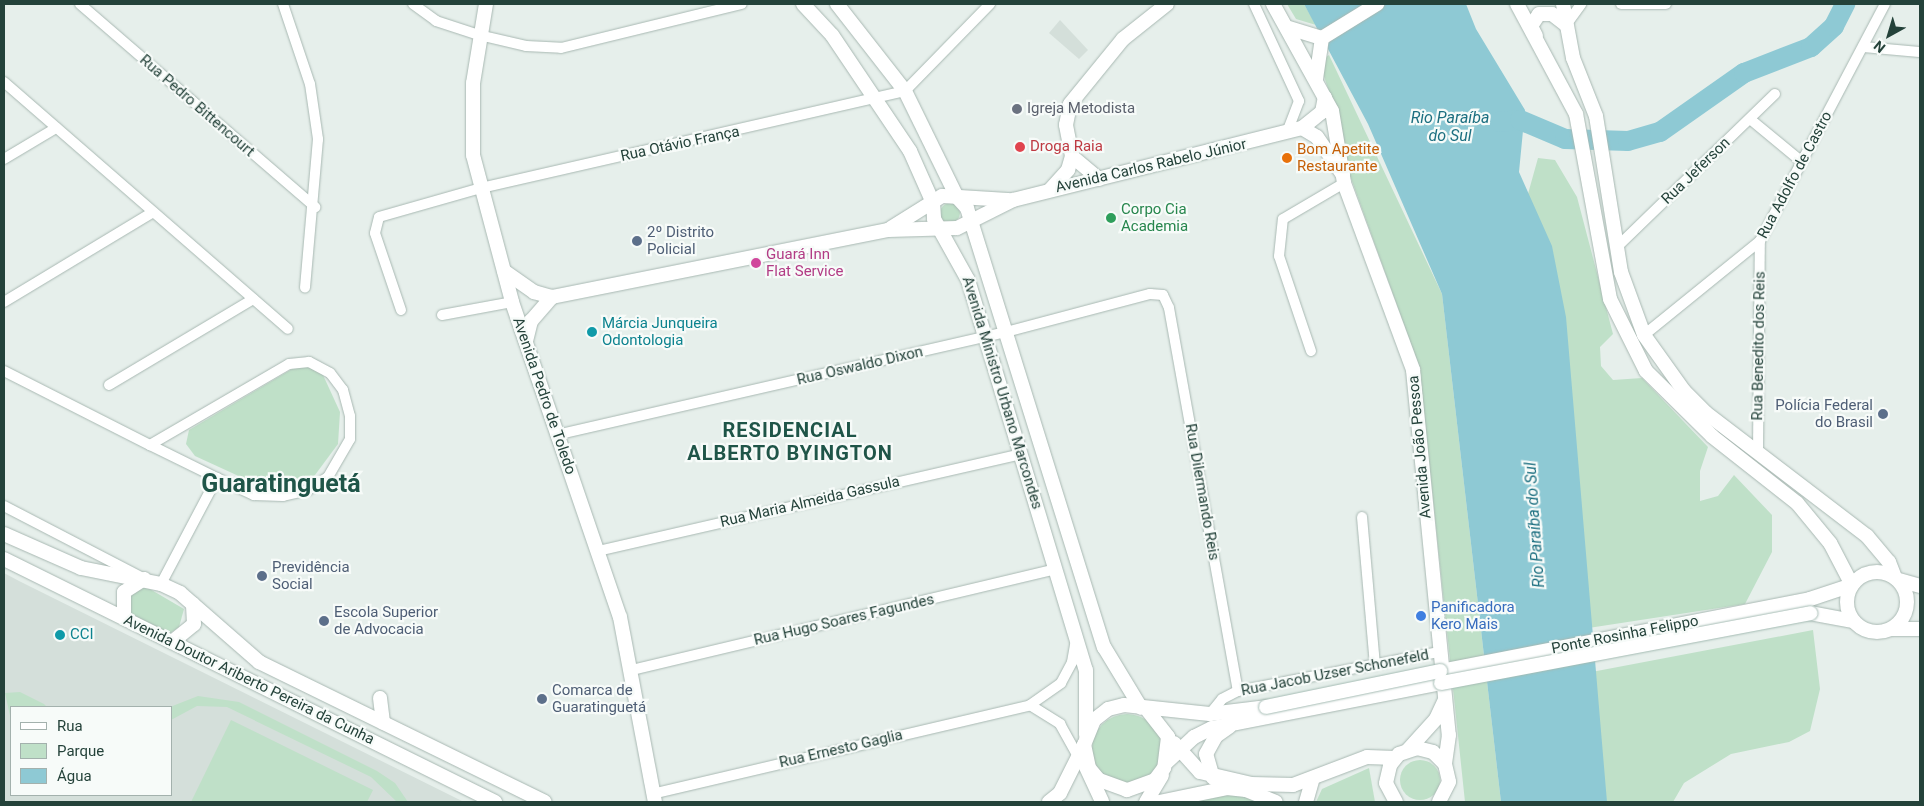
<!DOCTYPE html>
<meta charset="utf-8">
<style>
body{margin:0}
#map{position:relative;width:1924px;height:806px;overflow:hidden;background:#e6efeb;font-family:Roboto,sans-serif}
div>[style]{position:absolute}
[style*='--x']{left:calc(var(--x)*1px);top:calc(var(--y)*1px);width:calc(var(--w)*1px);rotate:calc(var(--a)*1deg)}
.built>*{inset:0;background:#d4dfda}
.green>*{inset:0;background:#bfe0c8}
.round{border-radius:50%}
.water>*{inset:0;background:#8ec9d4}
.river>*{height:20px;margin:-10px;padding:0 10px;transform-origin:10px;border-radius:10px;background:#8ec9d4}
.roads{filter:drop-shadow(0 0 1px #a8b8b2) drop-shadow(0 0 1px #a8b8b2)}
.street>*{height:10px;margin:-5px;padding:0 5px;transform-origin:5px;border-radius:5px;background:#fff}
.secondary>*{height:14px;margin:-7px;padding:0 7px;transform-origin:7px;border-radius:7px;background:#fff}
.secondary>.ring{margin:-7px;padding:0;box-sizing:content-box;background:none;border:14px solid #fff;border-radius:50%}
.bridges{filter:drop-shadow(0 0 1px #a4bbb3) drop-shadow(0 0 1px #a4bbb3)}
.secondary-bridge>*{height:14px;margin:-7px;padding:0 7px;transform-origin:7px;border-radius:7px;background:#fff}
.dots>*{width:14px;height:14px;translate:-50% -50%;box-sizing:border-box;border:2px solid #f7fbf9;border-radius:50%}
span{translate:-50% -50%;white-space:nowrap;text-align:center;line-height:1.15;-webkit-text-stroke:4.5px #f7fbf9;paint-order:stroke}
.street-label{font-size:15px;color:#24423a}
.worship-label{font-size:15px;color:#5b616d}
.left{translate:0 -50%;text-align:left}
.health-label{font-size:15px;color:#be3a42}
.food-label{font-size:15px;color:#c56008}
.leisure-label{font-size:15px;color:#27864d}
.service-label{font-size:15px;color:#4e5e75}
.right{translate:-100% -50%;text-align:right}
.hotel-label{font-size:15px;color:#b23c85}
.culture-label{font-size:15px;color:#0d838f}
.shop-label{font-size:15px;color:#366cbe}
.water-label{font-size:16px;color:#1c6f80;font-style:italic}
.district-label{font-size:20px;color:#1f5548;font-weight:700;letter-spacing:1px}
.town-label{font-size:25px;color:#1f5548;font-weight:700}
.frame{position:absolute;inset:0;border:5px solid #24423a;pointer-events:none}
.legend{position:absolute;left:10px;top:706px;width:162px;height:90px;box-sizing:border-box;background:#f7fbf9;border:1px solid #a3b1ad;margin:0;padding:6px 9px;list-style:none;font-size:15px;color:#24423a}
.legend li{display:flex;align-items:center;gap:10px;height:25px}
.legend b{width:25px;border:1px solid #a3b1ad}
.north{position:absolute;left:1864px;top:10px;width:50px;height:50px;-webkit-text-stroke:4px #f7fbf9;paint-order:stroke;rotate:219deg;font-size:14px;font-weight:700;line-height:20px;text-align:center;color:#24423a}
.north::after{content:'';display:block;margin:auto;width:18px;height:22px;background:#24423a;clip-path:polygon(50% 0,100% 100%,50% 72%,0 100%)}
</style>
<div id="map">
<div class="built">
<i style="clip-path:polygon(1060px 20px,1088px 50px,1079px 59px,1049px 33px)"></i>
<i style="clip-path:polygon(evenodd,4px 573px,19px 581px,464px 802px,4px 802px,4px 573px,11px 707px,171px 707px,171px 795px,11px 795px,11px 707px)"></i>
</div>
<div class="green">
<i style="clip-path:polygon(1287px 4px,1304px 4px,1316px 25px,1296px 19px)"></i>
<i style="clip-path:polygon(1329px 55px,1442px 294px,1501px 802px,1465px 802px,1419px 366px,1348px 170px,1342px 129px,1319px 62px)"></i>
<i style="clip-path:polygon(1538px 158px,1555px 160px,1577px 197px,1613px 334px,1600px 347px,1601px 366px,1613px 380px,1642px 378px,1708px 447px,1700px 471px,1700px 501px,1718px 496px,1734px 475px,1772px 515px,1772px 552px,1745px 604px,1582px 629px,1526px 201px)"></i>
<i class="round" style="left:940px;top:203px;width:20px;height:20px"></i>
<i style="clip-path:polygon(307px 366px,323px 375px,340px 412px,338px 444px,315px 475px,284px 491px,267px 489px,195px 456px,186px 444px,189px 430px,292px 369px)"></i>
<i style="clip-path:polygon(143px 585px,184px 609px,179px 627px,169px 634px,128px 613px,128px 593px)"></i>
<i style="clip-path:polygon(1813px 630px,1820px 689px,1810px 731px,1789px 742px,1731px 754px,1684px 783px,1673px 802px,1605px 802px,1581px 674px)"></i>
<i style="clip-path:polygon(20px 692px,44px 704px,47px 707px,11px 707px,11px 720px,5px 693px)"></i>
<i style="clip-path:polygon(198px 696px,239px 702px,377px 771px,395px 783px,408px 802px,397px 802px,371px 777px,227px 707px,197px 706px,171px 720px,170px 707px)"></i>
<i class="round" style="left:1092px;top:714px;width:70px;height:70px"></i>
<i style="clip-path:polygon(231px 720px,373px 790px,367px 802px,191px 802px)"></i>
<i class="round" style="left:1400px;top:760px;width:40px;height:40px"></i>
<i style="clip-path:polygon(1369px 768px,1375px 802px,1316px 802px,1322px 789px)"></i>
<i style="clip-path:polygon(1233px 793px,1263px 802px,1187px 802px)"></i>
</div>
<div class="water">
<i style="clip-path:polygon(1304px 4px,1466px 4px,1476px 29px,1525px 110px,1519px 172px,1552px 246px,1566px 317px,1607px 802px,1501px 802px,1442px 294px,1368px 124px)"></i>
</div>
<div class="river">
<i style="--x:1498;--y:122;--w:22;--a:-5"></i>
<i style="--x:1520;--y:120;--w:49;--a:22.9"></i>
<i style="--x:1565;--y:139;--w:63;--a:1.8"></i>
<i style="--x:1628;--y:141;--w:33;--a:-16"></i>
<i style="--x:1660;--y:132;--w:103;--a:-35.1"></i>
<i style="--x:1744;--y:73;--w:72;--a:-21.2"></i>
<i style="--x:1811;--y:47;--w:31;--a:-42"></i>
<i style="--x:1834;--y:26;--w:25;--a:-63"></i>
</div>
<div class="roads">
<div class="street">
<i style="--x:80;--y:4;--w:311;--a:40.8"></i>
<i style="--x:283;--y:4;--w:84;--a:71.4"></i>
<i style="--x:310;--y:84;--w:56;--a:81.7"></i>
<i style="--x:318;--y:139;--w:149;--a:95"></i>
<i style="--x:413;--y:4;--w:29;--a:36"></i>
<i style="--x:436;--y:21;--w:45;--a:18"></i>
<i style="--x:479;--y:35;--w:48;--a:13.2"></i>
<i style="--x:526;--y:46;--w:35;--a:3"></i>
<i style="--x:561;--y:48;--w:186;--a:-13.7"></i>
<i style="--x:1254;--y:4;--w:107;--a:65.1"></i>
<i style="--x:1299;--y:101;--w:31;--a:111"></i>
<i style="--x:1621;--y:4;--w:45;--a:0"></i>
<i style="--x:1566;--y:25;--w:26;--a:-54"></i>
<i style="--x:1863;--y:47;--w:57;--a:5"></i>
<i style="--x:4;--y:82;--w:376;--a:41"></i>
<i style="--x:1750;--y:119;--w:67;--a:39.6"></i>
<i style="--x:4;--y:159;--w:61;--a:-30.8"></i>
<i style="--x:1617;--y:247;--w:220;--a:-44.1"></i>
<i style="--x:4;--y:302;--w:174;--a:-31.1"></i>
<i style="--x:401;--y:310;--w:81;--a:-108.7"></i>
<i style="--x:375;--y:233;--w:16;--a:-76"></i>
<i style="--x:379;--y:217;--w:106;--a:-15.9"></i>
<i style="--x:481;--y:188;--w:435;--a:-12.9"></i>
<i style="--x:905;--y:91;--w:122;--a:-45.7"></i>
<i style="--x:442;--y:315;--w:71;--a:-10.5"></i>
<i style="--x:1644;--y:335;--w:149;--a:-39"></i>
<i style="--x:1760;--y:241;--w:268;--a:-62.2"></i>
<i style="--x:1311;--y:351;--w:100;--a:-108.6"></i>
<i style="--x:1279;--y:256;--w:37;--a:-84"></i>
<i style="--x:1283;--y:219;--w:71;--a:-30.5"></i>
<i style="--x:4;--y:371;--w:164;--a:26.9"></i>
<i style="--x:150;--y:445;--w:75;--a:26.2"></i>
<i style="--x:217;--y:478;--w:41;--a:24.7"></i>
<i style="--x:254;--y:495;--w:29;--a:2"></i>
<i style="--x:283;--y:496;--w:26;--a:-13"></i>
<i style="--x:308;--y:490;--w:24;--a:-33"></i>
<i style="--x:328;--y:477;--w:44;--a:-59.9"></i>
<i style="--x:350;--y:439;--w:23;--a:-90"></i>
<i style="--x:350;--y:416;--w:27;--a:-105"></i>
<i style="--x:343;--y:390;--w:21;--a:-127"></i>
<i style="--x:330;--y:373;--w:24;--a:-152"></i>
<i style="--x:309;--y:362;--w:20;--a:174"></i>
<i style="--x:289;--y:364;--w:161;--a:149.8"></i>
<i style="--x:109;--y:385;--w:168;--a:-30.8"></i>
<i style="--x:556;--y:435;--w:462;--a:-12.9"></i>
<i style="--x:1006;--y:332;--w:149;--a:-14.8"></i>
<i style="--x:1150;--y:294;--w:13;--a:4"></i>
<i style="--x:1163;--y:295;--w:14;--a:65"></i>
<i style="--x:1169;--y:308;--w:389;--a:79.8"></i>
<i style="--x:1758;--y:452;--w:211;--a:-89.5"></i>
<i style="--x:4;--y:506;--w:154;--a:27.4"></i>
<i style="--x:1362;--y:517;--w:149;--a:85"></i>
<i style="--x:598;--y:551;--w:434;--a:-12.9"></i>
<i style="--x:161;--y:584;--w:120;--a:-62.2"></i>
<i style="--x:632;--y:670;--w:436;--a:-13.4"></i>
<i style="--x:1030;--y:705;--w:36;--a:32"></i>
<i style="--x:1060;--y:724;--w:35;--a:61"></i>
<i style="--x:1210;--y:714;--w:19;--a:-51"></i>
<i style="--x:1222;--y:699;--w:18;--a:-27"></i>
<i style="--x:1238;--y:691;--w:204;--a:-11"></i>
<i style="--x:652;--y:794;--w:388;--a:-13.2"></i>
<i style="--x:1030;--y:705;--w:38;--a:-35"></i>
<i style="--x:1061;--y:683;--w:24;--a:-62"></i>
<i style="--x:1072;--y:662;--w:23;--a:-80"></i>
</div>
<div class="secondary">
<i style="--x:486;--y:4;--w:80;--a:99.3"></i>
<i style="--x:473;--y:83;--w:72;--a:90"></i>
<i style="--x:473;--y:155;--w:152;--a:75.1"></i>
<i style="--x:512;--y:302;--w:333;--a:71.1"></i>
<i style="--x:620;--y:617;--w:188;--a:79.3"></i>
<i style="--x:803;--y:4;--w:42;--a:46.9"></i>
<i style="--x:832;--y:35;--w:140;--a:56.1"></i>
<i style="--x:910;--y:151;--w:57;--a:66.1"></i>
<i style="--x:933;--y:203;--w:16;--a:86"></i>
<i style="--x:934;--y:219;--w:70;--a:60.9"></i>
<i style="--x:968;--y:280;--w:407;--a:73.2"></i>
<i style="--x:1086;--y:670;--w:65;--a:90"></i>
<i style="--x:837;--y:4;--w:110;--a:52"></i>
<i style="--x:905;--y:91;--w:118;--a:63.9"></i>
<i style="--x:957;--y:197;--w:15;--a:48"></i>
<i style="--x:967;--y:208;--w:460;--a:72.7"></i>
<i style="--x:1104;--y:647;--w:71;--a:58.8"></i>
<i style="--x:1273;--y:4;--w:122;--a:61.1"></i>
<i style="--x:1332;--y:111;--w:73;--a:80.5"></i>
<i style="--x:1344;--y:183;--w:199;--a:69.7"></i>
<i style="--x:1413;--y:370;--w:367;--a:84.4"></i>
<i style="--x:1449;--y:735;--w:29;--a:98"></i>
<i style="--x:1563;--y:4;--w:55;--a:79.5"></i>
<i style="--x:1573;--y:58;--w:62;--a:68.4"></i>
<i style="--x:1596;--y:116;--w:158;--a:80.9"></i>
<i style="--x:1621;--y:272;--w:67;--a:69.9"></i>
<i style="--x:1644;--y:335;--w:69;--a:54.5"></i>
<i style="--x:1684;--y:391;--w:31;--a:45"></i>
<i style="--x:1706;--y:413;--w:203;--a:37.4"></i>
<i style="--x:1867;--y:536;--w:34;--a:50"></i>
<i style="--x:1889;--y:562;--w:17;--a:69"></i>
<i style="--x:1289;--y:28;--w:34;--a:17"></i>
<i style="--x:1536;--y:36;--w:11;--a:-117"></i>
<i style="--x:1531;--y:26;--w:14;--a:-56"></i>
<i style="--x:1539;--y:14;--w:13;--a:0"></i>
<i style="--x:1552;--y:14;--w:18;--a:38"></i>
<i style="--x:1322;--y:38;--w:65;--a:-31.7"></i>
<i style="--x:1316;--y:79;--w:41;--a:-81.7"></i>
<i style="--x:1302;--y:128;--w:26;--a:-39"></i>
<i style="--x:1322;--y:112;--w:15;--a:-79"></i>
<i style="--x:1099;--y:179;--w:35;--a:-140"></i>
<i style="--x:1072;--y:156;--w:32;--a:-101"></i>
<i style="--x:1066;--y:125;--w:21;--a:-79"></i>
<i style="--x:1070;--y:104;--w:84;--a:-50.8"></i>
<i style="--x:1123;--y:39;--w:56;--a:-38.5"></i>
<i style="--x:1050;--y:190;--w:27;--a:-48"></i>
<i style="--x:1068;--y:170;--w:15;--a:-74"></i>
<i style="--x:891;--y:228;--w:60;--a:-32.1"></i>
<i style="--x:942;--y:196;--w:67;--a:3.4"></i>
<i style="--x:504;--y:271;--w:37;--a:35"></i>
<i style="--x:534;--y:292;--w:19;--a:16"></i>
<i style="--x:552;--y:297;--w:343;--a:-11.3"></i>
<i style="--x:888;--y:230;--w:69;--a:-1.7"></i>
<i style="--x:957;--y:228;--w:63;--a:-26.6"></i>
<i style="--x:1013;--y:200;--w:298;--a:-14"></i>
<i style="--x:1302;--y:128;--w:17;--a:31"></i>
<i style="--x:1317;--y:137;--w:46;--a:55.6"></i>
<i style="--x:526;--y:341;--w:21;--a:-76"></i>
<i style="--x:531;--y:321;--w:32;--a:-49"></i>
<i style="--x:4;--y:534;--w:84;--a:23.8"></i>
<i style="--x:81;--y:568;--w:82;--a:11.3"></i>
<i style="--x:161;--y:584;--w:21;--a:25"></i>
<i style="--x:180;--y:593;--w:105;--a:41.1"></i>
<i style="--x:259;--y:662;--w:318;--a:26.1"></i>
<i style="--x:4;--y:559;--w:548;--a:26.33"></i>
<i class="ring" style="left:1847px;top:572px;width:46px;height:46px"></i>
<i style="--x:1899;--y:580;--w:22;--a:16"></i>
<i style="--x:1810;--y:613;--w:44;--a:10.5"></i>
<i style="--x:124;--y:618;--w:26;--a:-90"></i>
<i style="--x:124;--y:592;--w:24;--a:-33"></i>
<i style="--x:1892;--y:629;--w:28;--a:0"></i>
<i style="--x:172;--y:642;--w:28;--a:-39"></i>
<i style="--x:194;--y:624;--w:20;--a:-93"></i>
<i style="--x:1440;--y:671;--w:377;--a:-11"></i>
<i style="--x:1810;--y:599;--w:44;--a:-18.4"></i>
<i style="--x:1852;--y:585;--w:47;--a:-117.6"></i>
<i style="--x:1830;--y:543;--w:52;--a:-129.5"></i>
<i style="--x:1797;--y:503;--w:108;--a:-141.8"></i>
<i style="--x:1712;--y:436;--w:93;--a:-135.4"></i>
<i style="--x:1646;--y:371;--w:80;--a:-116.6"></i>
<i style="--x:1610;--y:299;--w:188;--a:-100.4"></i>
<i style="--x:1576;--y:114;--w:125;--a:-118.2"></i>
<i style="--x:380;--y:698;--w:25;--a:83"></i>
<i style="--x:1148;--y:711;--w:33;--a:52"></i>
<i style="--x:1168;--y:737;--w:31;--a:97"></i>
<i style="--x:1164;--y:768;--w:15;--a:127"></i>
<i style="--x:1155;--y:780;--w:30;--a:160"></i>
<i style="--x:1127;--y:790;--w:30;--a:-160"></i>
<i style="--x:1099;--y:780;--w:16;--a:-130"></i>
<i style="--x:1089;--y:768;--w:24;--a:-102"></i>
<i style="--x:1084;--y:745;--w:27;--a:-68"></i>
<i style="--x:1094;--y:720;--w:18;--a:-38"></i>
<i style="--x:1108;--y:709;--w:16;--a:-14"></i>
<i style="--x:1124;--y:705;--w:86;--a:6"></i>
<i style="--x:1210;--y:714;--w:56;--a:-7.1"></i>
<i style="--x:1174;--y:743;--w:39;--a:48"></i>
<i style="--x:1200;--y:772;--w:52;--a:13.2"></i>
<i style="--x:1251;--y:784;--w:42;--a:1.4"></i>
<i style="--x:1293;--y:785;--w:79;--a:-20.7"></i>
<i style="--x:1367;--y:757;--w:28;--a:2"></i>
<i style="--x:1408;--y:750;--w:42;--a:-47.9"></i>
<i style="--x:1436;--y:719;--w:21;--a:-65"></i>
<i style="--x:1167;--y:762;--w:37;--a:-43"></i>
<i style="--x:1194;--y:737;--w:20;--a:-27"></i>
<i style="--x:1212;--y:728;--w:233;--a:-11.1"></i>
<i style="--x:1086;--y:767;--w:38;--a:65"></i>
<i style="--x:1213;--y:778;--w:25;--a:-106"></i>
<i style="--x:1206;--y:754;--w:21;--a:-61"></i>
<i style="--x:1216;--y:736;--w:16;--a:-35"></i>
<i style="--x:1049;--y:802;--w:14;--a:-39"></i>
<i style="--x:1060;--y:793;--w:54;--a:-63.4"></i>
<i style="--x:1146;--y:802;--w:31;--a:-59"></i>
<i style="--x:1159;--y:802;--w:69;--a:-11.6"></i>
<i style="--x:1227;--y:788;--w:19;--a:6"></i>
<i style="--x:1246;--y:790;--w:32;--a:22"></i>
<i style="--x:1306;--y:802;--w:22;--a:-74"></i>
<i style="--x:1396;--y:802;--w:21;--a:-118"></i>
<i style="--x:1386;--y:783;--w:18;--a:-77"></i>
<i style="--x:1390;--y:765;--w:14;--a:-51"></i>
<i style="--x:1399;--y:754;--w:19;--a:-18"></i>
<i style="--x:1417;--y:748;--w:16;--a:14"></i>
<i style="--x:1433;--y:752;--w:17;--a:45"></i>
<i style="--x:1445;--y:764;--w:18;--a:77"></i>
<i style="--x:1449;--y:782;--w:22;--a:117"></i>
</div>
</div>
<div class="bridges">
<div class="secondary-bridge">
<i style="--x:1441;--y:683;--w:376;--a:-10.7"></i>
<i style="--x:1266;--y:707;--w:178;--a:-11.7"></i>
</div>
</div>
<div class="dots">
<i style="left:1017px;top:109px;background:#6b7280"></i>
<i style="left:1020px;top:147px;background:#e0444e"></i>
<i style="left:1287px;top:158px;background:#e8710a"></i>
<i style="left:1111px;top:218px;background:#2e9e5b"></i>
<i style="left:637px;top:241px;background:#5c6f8a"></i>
<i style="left:756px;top:263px;background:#d1479c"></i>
<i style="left:592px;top:332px;background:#0f9aa8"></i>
<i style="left:1883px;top:414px;background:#5c6f8a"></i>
<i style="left:262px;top:576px;background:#5c6f8a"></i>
<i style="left:1421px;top:616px;background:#3f7fe0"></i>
<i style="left:324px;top:621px;background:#5c6f8a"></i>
<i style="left:60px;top:635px;background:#0f9aa8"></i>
<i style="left:542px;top:699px;background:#5c6f8a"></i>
</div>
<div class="street-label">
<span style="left:197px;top:106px;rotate:41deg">Rua Pedro Bittencourt</span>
<span style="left:680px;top:144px;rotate:-12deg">Rua Otávio França</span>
<span style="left:1151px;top:166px;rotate:-13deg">Avenida Carlos Rabelo Júnior</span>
<span style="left:1696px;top:171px;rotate:-44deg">Rua Jeferson</span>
<span style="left:1795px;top:175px;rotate:-62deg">Rua Adolfo de Castro</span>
<span style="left:1759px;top:346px;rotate:-89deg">Rua Benedito dos Reis</span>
<span style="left:860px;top:366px;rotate:-13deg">Rua Oswaldo Dixon</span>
<span style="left:1002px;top:393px;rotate:73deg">Avenida Ministro Urbano Marcondes</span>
<span style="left:544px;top:396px;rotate:71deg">Avenida Pedro de Toledo</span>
<span style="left:1420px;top:447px;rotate:-95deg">Avenida João Pessoa</span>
<span style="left:1202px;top:492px;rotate:80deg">Rua Dilermando Reis</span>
<span style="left:810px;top:502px;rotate:-13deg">Rua Maria Almeida Gassula</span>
<span style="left:844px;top:620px;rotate:-13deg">Rua Hugo Soares Fagundes</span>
<span style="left:1625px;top:635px;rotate:-11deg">Ponte Rosinha Felippo</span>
<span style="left:1335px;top:673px;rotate:-11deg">Rua Jacob Uzser Schonefeld</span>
<span style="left:249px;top:680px;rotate:26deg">Avenida Doutor Ariberto Pereira da Cunha</span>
<span style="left:841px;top:749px;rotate:-13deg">Rua Ernesto Gaglia</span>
</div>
<div class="worship-label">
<span class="left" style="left:1027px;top:109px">Igreja Metodista</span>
</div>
<div class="health-label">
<span class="left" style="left:1030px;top:147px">Droga Raia</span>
</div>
<div class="food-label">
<span class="left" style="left:1297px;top:158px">Bom Apetite<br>Restaurante</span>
</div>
<div class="leisure-label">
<span class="left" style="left:1121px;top:218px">Corpo Cia<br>Academia</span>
</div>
<div class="service-label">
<span class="left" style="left:647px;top:241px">2º Distrito<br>Policial</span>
<span class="right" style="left:1873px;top:414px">Polícia Federal<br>do Brasil</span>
<span class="left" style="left:272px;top:576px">Previdência<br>Social</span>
<span class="left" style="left:334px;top:621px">Escola Superior<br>de Advocacia</span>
<span class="left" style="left:552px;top:699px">Comarca de<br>Guaratinguetá</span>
</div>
<div class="hotel-label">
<span class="left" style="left:766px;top:263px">Guará Inn<br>Flat Service</span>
</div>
<div class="culture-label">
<span class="left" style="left:602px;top:332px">Márcia Junqueira<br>Odontologia</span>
<span class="left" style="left:70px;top:635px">CCI</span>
</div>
<div class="shop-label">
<span class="left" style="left:1431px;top:616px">Panificadora<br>Kero Mais</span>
</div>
<div class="water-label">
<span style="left:1450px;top:127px">Rio Paraíba<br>do Sul</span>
<span style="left:1535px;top:525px;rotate:-94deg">Rio Paraíba do Sul</span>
</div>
<div class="district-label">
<span style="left:790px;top:442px">RESIDENCIAL<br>ALBERTO BYINGTON</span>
</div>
<div class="town-label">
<span style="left:281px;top:484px">Guaratinguetá</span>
</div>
<div class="frame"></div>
<ul class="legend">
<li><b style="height:6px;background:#fff"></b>Rua</li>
<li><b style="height:14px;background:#bfe0c8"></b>Parque</li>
<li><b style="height:14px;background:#8ec9d4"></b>Água</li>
</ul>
<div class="north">N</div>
</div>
